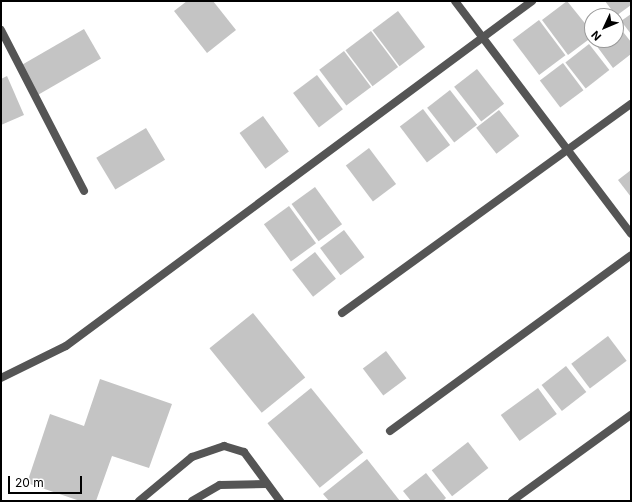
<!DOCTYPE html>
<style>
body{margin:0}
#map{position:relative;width:632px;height:502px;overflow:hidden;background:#fff;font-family:Inter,sans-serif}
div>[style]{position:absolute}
.building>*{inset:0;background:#c4c4c4;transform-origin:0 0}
.lane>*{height:8px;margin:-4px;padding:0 4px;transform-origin:4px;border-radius:4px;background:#555}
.street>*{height:8px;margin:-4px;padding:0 4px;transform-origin:4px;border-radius:4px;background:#555}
span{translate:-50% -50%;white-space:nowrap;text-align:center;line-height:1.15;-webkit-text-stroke:4px #fff;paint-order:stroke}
.frame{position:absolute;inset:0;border:2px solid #000;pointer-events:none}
.north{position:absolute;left:584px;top:8px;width:40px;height:40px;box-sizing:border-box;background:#fff;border:1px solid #999;border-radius:50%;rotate:226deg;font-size:11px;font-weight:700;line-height:16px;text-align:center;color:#000}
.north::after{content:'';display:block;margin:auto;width:14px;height:18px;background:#000;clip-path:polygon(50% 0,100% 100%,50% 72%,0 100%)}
.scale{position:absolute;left:8px;top:476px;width:74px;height:18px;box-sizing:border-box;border:2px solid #000;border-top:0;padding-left:5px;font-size:12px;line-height:14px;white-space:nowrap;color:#000;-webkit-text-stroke:3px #fff;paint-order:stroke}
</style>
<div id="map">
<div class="building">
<div style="clip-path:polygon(187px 1px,213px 1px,236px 30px,207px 53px,174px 11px)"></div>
<div style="clip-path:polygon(567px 1px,592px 32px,592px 37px,568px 55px,542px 20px)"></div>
<div style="clip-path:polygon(605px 1px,631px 1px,631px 5px,616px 16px)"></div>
<div style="left:398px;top:11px;width:45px;height:32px;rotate:53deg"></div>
<div style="clip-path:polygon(631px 14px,631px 34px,621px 21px)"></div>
<div style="left:539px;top:20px;width:44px;height:33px;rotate:53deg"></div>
<div style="clip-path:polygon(616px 23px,631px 42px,631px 54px,613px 68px,593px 41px,616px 40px)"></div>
<div style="left:84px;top:29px;width:34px;height:73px;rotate:60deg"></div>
<div style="left:371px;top:31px;width:45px;height:32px;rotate:53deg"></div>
<div style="left:589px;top:44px;width:33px;height:30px;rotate:52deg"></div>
<div style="left:344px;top:51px;width:45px;height:31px;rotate:53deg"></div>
<div style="left:563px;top:63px;width:34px;height:29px;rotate:53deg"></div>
<div style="left:477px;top:69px;width:44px;height:29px;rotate:52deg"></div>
<div style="left:317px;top:75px;width:43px;height:30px;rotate:53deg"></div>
<div style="clip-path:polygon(7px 76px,24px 115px,1px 125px,1px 79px)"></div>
<div style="left:450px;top:90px;width:44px;height:29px;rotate:52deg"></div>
<div style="left:423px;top:109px;width:45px;height:29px;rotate:53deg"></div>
<div style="left:499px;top:110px;width:33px;height:29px;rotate:52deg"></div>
<div style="left:263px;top:116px;width:44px;height:29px;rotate:54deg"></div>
<div style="left:146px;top:128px;width:37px;height:58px;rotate:59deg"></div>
<div style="left:369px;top:148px;width:45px;height:29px;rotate:53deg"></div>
<div style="clip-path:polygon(631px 170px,631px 197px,618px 180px)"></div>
<div style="left:315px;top:187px;width:46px;height:29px;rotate:54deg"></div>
<div style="left:289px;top:206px;width:46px;height:31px;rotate:54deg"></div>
<div style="left:344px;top:230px;width:34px;height:30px;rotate:53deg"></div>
<div style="left:315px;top:252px;width:34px;height:29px;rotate:52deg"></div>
<div style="left:253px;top:313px;width:83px;height:56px;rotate:51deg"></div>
<div style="left:608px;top:336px;width:31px;height:46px;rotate:53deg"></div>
<div style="left:386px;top:351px;width:34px;height:29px;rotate:53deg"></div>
<div style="left:566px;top:366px;width:33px;height:31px;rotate:52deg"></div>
<div style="clip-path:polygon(100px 379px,172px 404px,149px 468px,112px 456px,96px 501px,80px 501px,27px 483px,50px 414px,84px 426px)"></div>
<div style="left:311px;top:388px;width:83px;height:56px;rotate:51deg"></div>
<div style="left:538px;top:388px;width:32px;height:46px;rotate:54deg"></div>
<div style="left:468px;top:442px;width:33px;height:46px;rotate:52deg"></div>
<div style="clip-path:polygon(367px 459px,400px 501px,329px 501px,323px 494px)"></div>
<div style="clip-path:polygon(426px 473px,446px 498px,443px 501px,411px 501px,403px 491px)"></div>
</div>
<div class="lane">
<div style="left:1px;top:30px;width:181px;rotate:62.7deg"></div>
</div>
<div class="street">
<div style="left:455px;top:1px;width:292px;rotate:52.9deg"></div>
<div style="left:342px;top:313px;width:357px;rotate:-35.9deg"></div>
<div style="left:1px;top:378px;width:72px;rotate:-26.2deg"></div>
<div style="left:66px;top:346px;width:580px;rotate:-36.51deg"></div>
<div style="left:390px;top:431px;width:298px;rotate:-36.1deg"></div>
<div style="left:139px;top:501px;width:69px;rotate:-39.7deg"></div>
<div style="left:192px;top:457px;width:34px;rotate:-19deg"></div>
<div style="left:224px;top:446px;width:21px;rotate:17deg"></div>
<div style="left:244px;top:452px;width:61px;rotate:53.7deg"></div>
<div style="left:192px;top:501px;width:32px;rotate:-30deg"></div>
<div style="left:220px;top:485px;width:46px;rotate:-1.2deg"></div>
<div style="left:512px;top:501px;width:147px;rotate:-35.9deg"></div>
</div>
<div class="frame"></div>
<div class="north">N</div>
<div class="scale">20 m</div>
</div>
